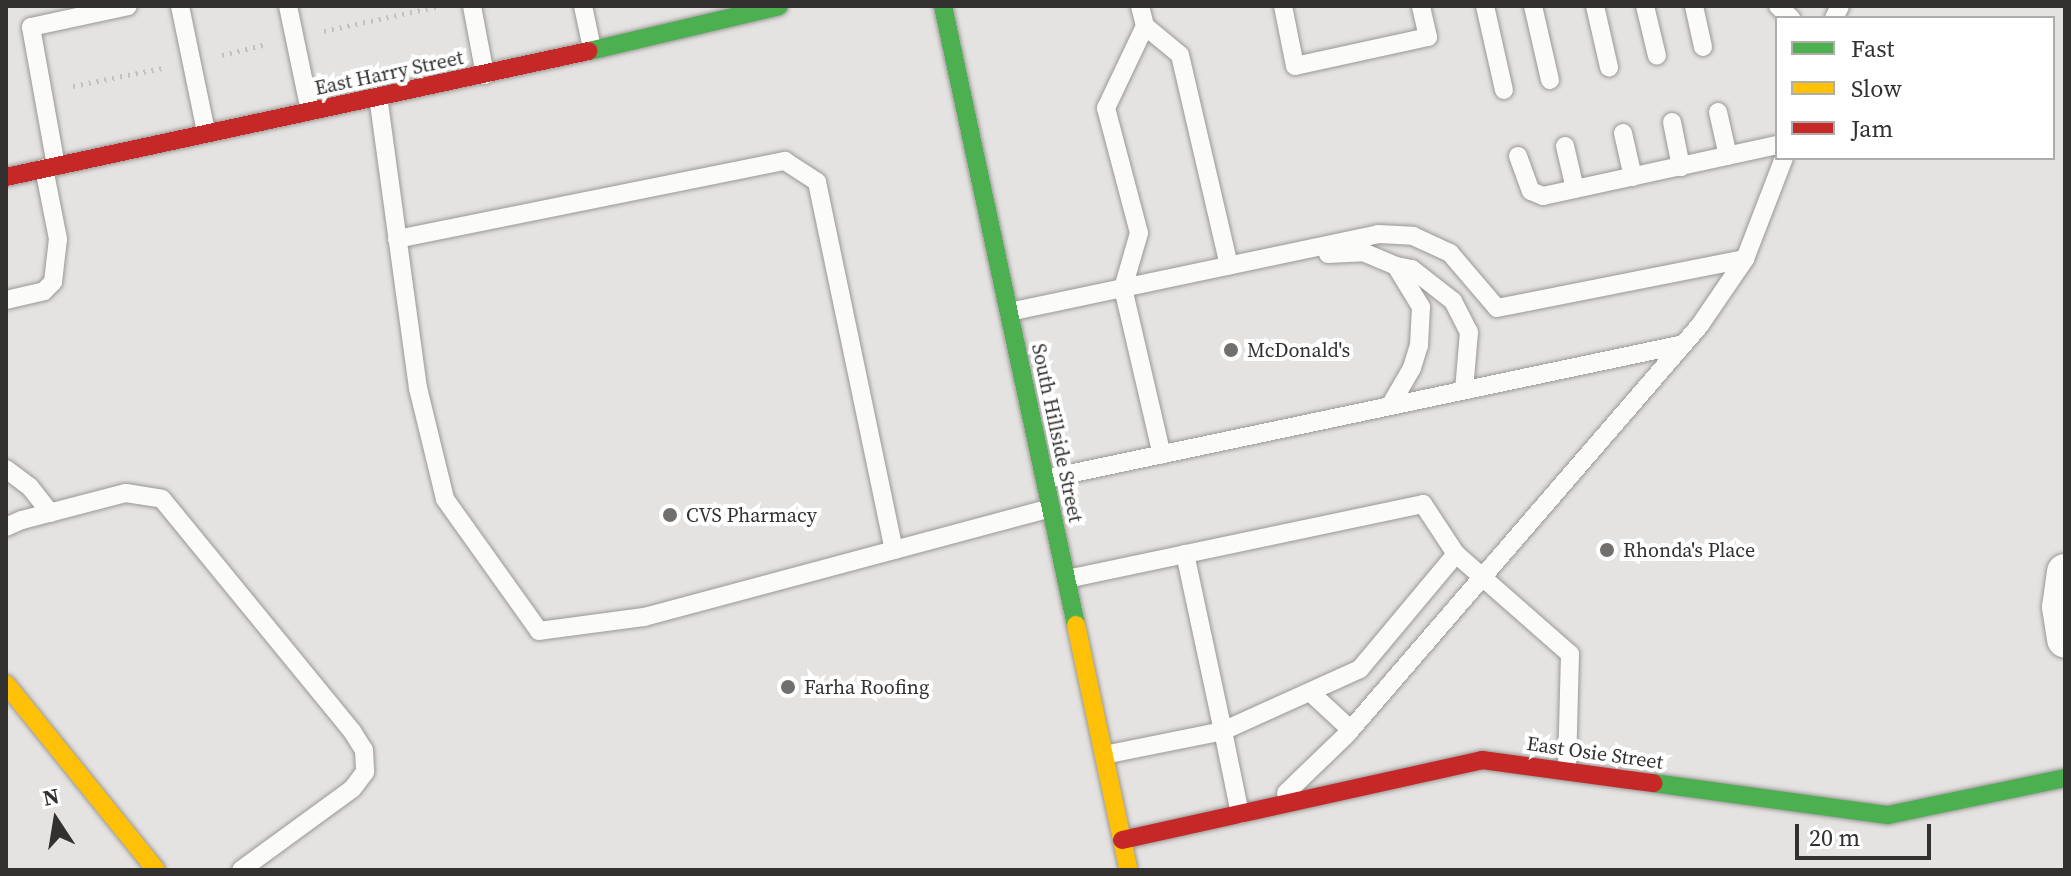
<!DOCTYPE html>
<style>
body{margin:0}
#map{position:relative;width:2071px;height:876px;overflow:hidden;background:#e5e3e1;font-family:"Source Serif 4",serif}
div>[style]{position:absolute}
.path>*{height:5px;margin-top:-2.5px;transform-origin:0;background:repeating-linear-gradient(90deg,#c2c1c0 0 2px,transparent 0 8px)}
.roads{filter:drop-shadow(0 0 2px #999896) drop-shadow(0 0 2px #999896)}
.lane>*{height:18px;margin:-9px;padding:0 9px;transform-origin:9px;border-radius:9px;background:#fbfbfa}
.street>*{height:36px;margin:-18px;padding:0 18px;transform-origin:18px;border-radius:18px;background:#fbfbfa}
.fast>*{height:18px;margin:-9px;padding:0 9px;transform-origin:9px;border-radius:9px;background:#4caf50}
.slow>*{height:18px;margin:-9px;padding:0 9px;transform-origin:9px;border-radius:9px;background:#ffc107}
.jam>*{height:18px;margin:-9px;padding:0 9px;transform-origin:9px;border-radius:9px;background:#c62828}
.dots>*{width:22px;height:22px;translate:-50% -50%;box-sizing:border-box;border:4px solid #fff;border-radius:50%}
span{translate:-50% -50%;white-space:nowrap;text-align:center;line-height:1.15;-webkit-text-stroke:8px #fff;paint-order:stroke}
.street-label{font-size:20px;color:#323130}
.poi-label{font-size:20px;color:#323130}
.left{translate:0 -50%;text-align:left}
.frame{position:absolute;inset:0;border:8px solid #323130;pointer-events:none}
.legend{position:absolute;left:1775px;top:16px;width:280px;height:144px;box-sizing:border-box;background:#fff;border:2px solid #adadac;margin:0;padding:10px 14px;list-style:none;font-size:24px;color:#323130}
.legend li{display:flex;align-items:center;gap:16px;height:40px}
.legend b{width:40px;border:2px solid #adadac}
.north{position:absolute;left:16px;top:780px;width:80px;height:80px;-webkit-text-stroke:6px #fff;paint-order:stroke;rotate:348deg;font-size:22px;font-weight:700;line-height:32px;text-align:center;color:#323130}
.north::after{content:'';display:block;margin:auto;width:28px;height:36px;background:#323130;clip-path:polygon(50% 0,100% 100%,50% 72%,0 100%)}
.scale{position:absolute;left:1795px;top:824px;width:136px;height:36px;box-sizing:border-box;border:4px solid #323130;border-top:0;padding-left:10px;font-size:24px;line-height:28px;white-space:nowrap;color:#323130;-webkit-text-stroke:6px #fff;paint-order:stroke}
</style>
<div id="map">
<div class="path">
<div style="left:324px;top:31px;width:119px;rotate:-12.2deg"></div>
<div style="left:222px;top:55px;width:42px;rotate:-13.7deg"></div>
<div style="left:73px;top:86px;width:91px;rotate:-11.4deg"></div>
</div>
<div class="roads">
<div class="lane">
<div style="left:180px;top:6px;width:129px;rotate:78.3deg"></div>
<div style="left:288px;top:6px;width:107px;rotate:78.2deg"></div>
<div style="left:472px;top:6px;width:70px;rotate:79.3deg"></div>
<div style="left:583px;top:6px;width:43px;rotate:77.9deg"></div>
<div style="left:1140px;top:6px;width:21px;rotate:76deg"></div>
<div style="left:1145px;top:26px;width:91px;rotate:115.4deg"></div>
<div style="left:1106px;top:108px;width:129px;rotate:75.2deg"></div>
<div style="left:1139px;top:233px;width:57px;rotate:106.2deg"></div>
<div style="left:1123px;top:288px;width:171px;rotate:76.9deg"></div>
<div style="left:1283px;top:6px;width:61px;rotate:78.7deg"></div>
<div style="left:1295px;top:66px;width:136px;rotate:-12.3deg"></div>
<div style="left:1428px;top:37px;width:32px;rotate:-103deg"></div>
<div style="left:1485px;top:6px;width:86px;rotate:77.3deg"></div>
<div style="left:1533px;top:6px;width:76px;rotate:77.1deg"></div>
<div style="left:1595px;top:6px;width:63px;rotate:77.1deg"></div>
<div style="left:1645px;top:6px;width:51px;rotate:76.5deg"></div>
<div style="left:1694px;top:6px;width:42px;rotate:77.6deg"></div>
<div style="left:1778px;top:6px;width:18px;rotate:43deg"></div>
<div style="left:1834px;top:18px;width:13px;rotate:-63deg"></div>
<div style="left:1145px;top:26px;width:45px;rotate:39.6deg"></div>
<div style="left:1180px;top:55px;width:216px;rotate:76.9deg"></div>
<div style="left:378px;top:96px;width:295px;rotate:82.2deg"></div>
<div style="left:418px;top:388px;width:114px;rotate:76.3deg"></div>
<div style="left:445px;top:499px;width:162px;rotate:54.5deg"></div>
<div style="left:539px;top:631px;width:106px;rotate:-7.6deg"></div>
<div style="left:644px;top:617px;width:420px;rotate:-15deg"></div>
<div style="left:1718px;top:112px;width:45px;rotate:77.2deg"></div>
<div style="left:1672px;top:122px;width:46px;rotate:78.7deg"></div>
<div style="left:1623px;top:133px;width:45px;rotate:77.2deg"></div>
<div style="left:1565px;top:146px;width:44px;rotate:76.9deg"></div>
<div style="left:1518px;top:156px;width:37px;rotate:70deg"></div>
<div style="left:1531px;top:191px;width:13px;rotate:23deg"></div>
<div style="left:1543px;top:196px;width:239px;rotate:-12.3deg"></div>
<div style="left:56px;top:166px;width:141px;rotate:-100.2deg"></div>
<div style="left:31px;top:27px;width:99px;rotate:-12.2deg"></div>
<div style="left:397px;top:239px;width:396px;rotate:-11.4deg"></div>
<div style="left:785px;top:161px;width:38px;rotate:33deg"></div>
<div style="left:817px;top:182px;width:376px;rotate:78.2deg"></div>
<div style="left:1328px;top:254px;width:35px;rotate:-3deg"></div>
<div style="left:1363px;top:252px;width:36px;rotate:23deg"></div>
<div style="left:1396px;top:266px;width:48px;rotate:58.6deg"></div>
<div style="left:1421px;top:307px;width:38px;rotate:93deg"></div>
<div style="left:1419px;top:345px;width:24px;rotate:107deg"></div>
<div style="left:1412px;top:368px;width:44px;rotate:120.1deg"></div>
<div style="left:1396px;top:266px;width:16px;rotate:11deg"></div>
<div style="left:1412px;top:269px;width:52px;rotate:38deg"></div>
<div style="left:1453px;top:301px;width:35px;rotate:63deg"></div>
<div style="left:1469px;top:332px;width:58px;rotate:94.9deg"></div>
<div style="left:6px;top:300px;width:39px;rotate:-13deg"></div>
<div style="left:44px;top:291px;width:13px;rotate:-45deg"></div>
<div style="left:53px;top:282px;width:43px;rotate:-83.4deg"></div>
<div style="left:58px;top:239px;width:72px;rotate:-101.2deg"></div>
<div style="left:1009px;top:312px;width:377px;rotate:-11.9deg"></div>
<div style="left:1378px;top:234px;width:35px;rotate:3deg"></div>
<div style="left:1413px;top:236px;width:41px;rotate:24.7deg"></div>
<div style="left:1450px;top:253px;width:72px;rotate:49.5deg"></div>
<div style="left:1497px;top:308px;width:253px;rotate:-11.2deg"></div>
<div style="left:6px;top:469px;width:30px;rotate:37deg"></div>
<div style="left:30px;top:487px;width:33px;rotate:52deg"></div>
<div style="left:1045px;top:479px;width:653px;rotate:-11.93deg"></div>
<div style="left:6px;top:527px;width:17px;rotate:-24deg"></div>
<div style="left:22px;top:520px;width:107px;rotate:-14.6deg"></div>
<div style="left:126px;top:493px;width:36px;rotate:9deg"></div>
<div style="left:162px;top:499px;width:300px;rotate:50.7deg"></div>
<div style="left:352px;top:731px;width:22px;rotate:58deg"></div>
<div style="left:364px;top:750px;width:22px;rotate:87deg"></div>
<div style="left:365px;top:772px;width:21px;rotate:127deg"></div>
<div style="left:352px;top:789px;width:137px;rotate:143.9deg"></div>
<div style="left:1456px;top:554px;width:152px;rotate:41.3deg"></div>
<div style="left:1570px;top:654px;width:117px;rotate:91.5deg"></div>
<div style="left:1067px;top:579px;width:364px;rotate:-11.9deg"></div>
<div style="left:1423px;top:504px;width:60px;rotate:56.6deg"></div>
<div style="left:1456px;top:554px;width:150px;rotate:129.9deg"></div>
<div style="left:1360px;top:669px;width:150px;rotate:155.7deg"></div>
<div style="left:1223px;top:731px;width:85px;rotate:78.4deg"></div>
<div style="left:1310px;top:692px;width:54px;rotate:42.8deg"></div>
<div style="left:1104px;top:755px;width:121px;rotate:-11.4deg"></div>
<div style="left:1223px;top:731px;width:181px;rotate:-102.1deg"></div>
<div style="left:1286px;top:793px;width:85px;rotate:-44deg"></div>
<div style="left:1347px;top:734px;width:540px;rotate:-49.2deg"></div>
<div style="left:1700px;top:325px;width:80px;rotate:-55.7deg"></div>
<div style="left:1745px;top:259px;width:108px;rotate:-68.9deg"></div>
</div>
<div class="street">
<div style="left:2065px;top:572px;width:35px;rotate:98deg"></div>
<div style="left:2060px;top:607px;width:33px;rotate:81deg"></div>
</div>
<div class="fast">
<div style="left:943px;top:6px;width:633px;rotate:77.87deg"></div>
<div style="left:589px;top:51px;width:195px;rotate:-13.3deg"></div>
<div style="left:1653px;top:783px;width:237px;rotate:7.8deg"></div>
<div style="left:1888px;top:815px;width:181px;rotate:-11.8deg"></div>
</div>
<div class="slow">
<div style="left:1076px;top:625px;width:249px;rotate:77.9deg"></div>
<div style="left:6px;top:684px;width:239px;rotate:51.1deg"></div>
</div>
<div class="jam">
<div style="left:6px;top:177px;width:596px;rotate:-12.2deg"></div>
<div style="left:1122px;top:840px;width:369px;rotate:-12.5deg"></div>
<div style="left:1482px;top:760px;width:173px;rotate:7.7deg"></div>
</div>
</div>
<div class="dots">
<div style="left:1231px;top:350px;background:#716f6e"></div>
<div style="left:670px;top:515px;background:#716f6e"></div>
<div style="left:1607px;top:550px;background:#716f6e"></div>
<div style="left:788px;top:687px;background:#716f6e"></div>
</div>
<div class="street-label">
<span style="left:389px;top:73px;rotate:-12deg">East Harry Street</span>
<span style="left:1057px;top:433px;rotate:78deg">South Hillside Street</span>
<span style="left:1595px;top:753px;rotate:8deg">East Osie Street</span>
</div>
<div class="poi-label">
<span class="left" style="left:1247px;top:350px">McDonald's</span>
<span class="left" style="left:686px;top:515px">CVS Pharmacy</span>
<span class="left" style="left:1623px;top:550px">Rhonda's Place</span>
<span class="left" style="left:804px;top:687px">Farha Roofing</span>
</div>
<div class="frame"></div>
<ul class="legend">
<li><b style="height:10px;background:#4caf50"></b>Fast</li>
<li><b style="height:10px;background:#ffc107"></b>Slow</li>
<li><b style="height:10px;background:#c62828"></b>Jam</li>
</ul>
<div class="north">N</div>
<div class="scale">20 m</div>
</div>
